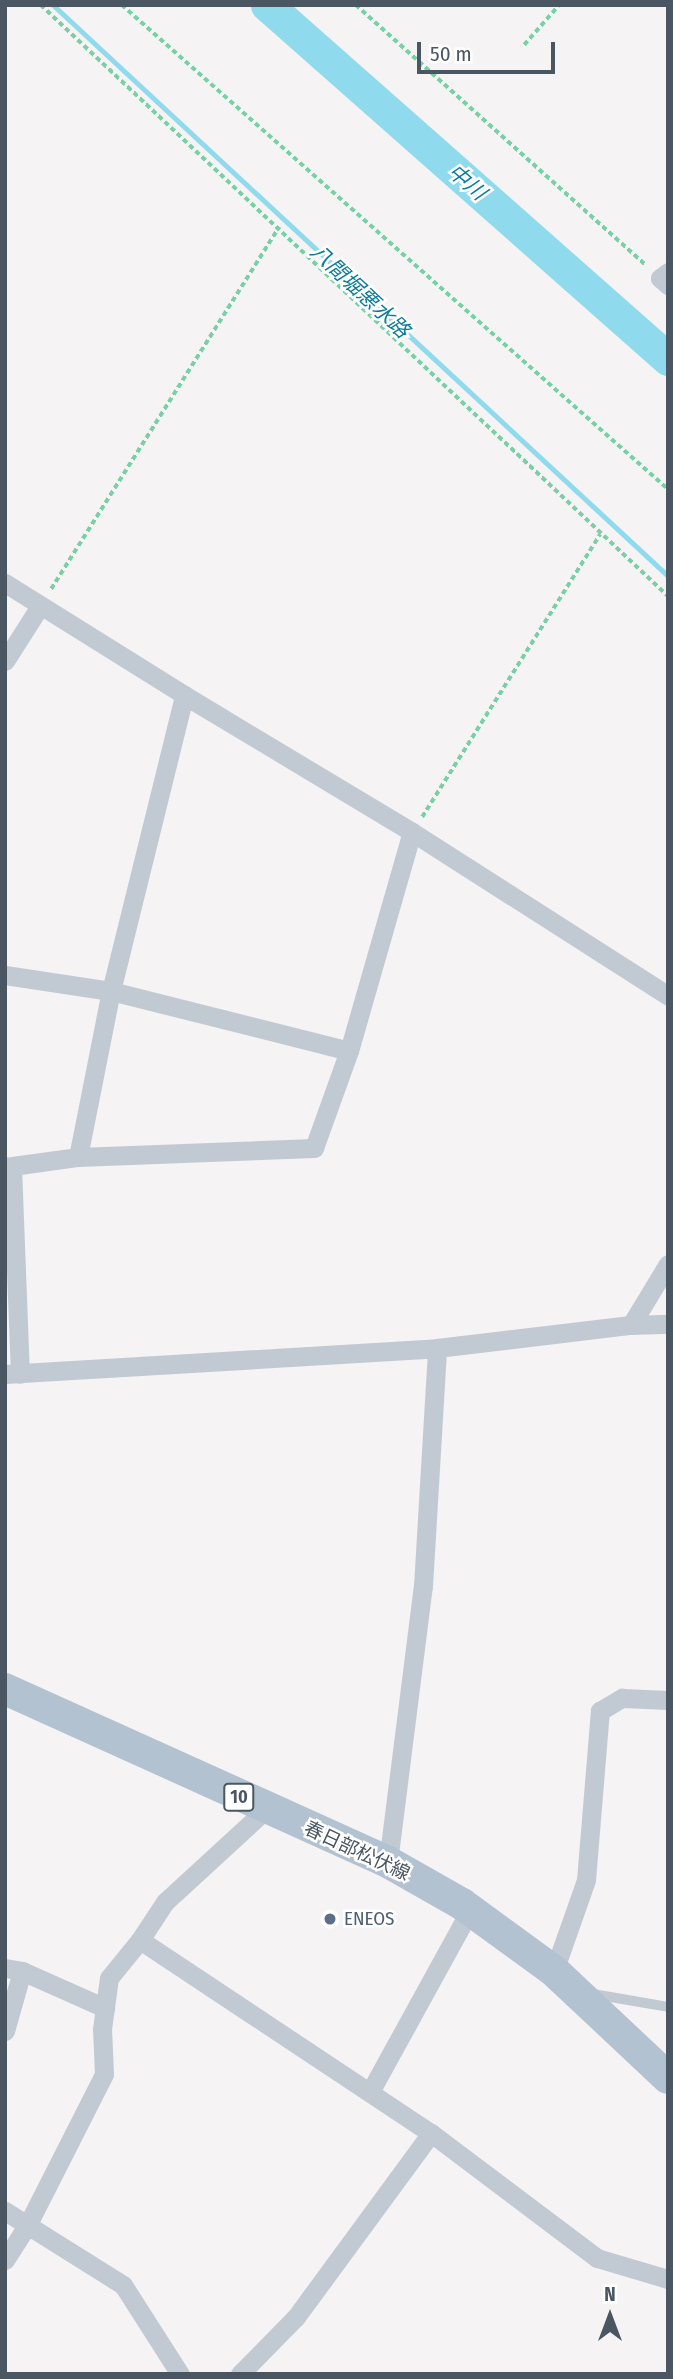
<!DOCTYPE html>
<meta charset="utf-8">
<style>
body{margin:0}
#map{position:relative;width:673px;height:2379px;overflow:hidden;background:#f5f3f3;font-family:"Fira Sans Condensed","Noto Sans JP",sans-serif}
div>[style]{position:absolute}
.stream>*{height:5px;margin:-2.5px;padding:0 2.5px;transform-origin:2.5px;border-radius:2.5px;background:#90daee}
.river>*{height:33px;margin:-16.5px;padding:0 16.5px;transform-origin:16.5px;border-radius:16.5px;background:#90daee}
.path>*{height:3.5px;margin-top:-1.75px;transform-origin:0;background:repeating-linear-gradient(90deg,#7ad0a6 0 5px,transparent 0 8.5px)}
.service>*{height:10px;margin:-5px;padding:0 5px;transform-origin:5px;border-radius:5px;background:#c1cad2}
.minor>*{height:19px;margin:-9.5px;padding:0 9.5px;transform-origin:9.5px;border-radius:9.5px;background:#c1cad2}
.primary>*{height:32px;margin:-16px;padding:0 16px;transform-origin:16px;border-radius:16px;background:#b3c2d1}
.dots>*{width:19px;height:19px;translate:-50% -50%;box-sizing:border-box;border:4px solid #fff;border-radius:50%}
span{translate:-50% -50%;white-space:nowrap;text-align:center;line-height:1.15;-webkit-text-stroke:5px #fff;paint-order:stroke}
.shield-label span{padding:2px 5px;background:#fff;border:2px solid;border-radius:5px;-webkit-text-stroke-width:0}
.shield-label{font-size:18px;color:#4a5661;font-weight:700}
.street-label{font-size:19px;color:#4a5661}
.service-label{font-size:19px;color:#4e5e75}
.left{translate:0 -50%;text-align:left}
.water-label{font-size:21px;color:#0c7c9b;font-style:italic}
.frame{position:absolute;inset:0;border:7px solid #4a5661;pointer-events:none}
.north{position:absolute;left:575px;top:2281px;width:70px;height:70px;-webkit-text-stroke:5px #fff;paint-order:stroke;rotate:0deg;font-size:19px;font-weight:700;line-height:28px;text-align:center;color:#4a5661}
.north::after{content:'';display:block;margin:auto;width:24px;height:32px;background:#4a5661;clip-path:polygon(50% 0,100% 100%,50% 72%,0 100%)}
.scale{position:absolute;left:417px;top:42px;width:138px;height:32px;box-sizing:border-box;border:4px solid #4a5661;border-top:0;padding-left:9px;font-size:21px;line-height:24px;white-space:nowrap;color:#4a5661;-webkit-text-stroke:5px #fff;paint-order:stroke}
</style>
<div id="map">
<div class="stream">
<div style="left:53px;top:5px;width:839px;rotate:42.88deg"></div>
</div>
<div class="river">
<div style="left:267px;top:5px;width:535px;rotate:41.44deg"></div>
</div>
<div class="path">
<div style="left:41px;top:5px;width:862px;rotate:43.31deg"></div>
<div style="left:122px;top:5px;width:730px;rotate:41.56deg"></div>
<div style="left:356px;top:5px;width:389px;rotate:41.9deg"></div>
<div style="left:524px;top:45px;width:53px;rotate:-48.8deg"></div>
<div style="left:51px;top:589px;width:428px;rotate:-57.8deg"></div>
<div style="left:422px;top:817px;width:334px;rotate:-57.8deg"></div>
</div>
<div class="service">
<div style="left:593px;top:1994px;width:76px;rotate:9.8deg"></div>
</div>
<div class="minor">
<div style="left:668px;top:272px;width:10px;rotate:143deg"></div>
<div style="left:660px;top:278px;width:11px;rotate:41deg"></div>
<div style="left:5px;top:583px;width:211px;rotate:32deg"></div>
<div style="left:184px;top:695px;width:266px;rotate:31deg"></div>
<div style="left:412px;top:832px;width:304px;rotate:32.6deg"></div>
<div style="left:5px;top:661px;width:65px;rotate:-57.5deg"></div>
<div style="left:5px;top:975px;width:107px;rotate:8.6deg"></div>
<div style="left:111px;top:991px;width:245px;rotate:14.1deg"></div>
<div style="left:78px;top:1157px;width:169px;rotate:-78.8deg"></div>
<div style="left:111px;top:991px;width:305px;rotate:-76.1deg"></div>
<div style="left:5px;top:1167px;width:74px;rotate:-7.8deg"></div>
<div style="left:78px;top:1157px;width:236px;rotate:-2.2deg"></div>
<div style="left:314px;top:1148px;width:103px;rotate:-70.2deg"></div>
<div style="left:349px;top:1051px;width:228px;rotate:-74deg"></div>
<div style="left:12px;top:1167px;width:207px;rotate:87.8deg"></div>
<div style="left:631px;top:1325px;width:71px;rotate:-58.8deg"></div>
<div style="left:5px;top:1374px;width:433px;rotate:-3.4deg"></div>
<div style="left:437px;top:1348px;width:195px;rotate:-6.8deg"></div>
<div style="left:631px;top:1325px;width:37px;rotate:-2deg"></div>
<div style="left:388px;top:1862px;width:278px;rotate:-82.8deg"></div>
<div style="left:423px;top:1586px;width:238px;rotate:-86.6deg"></div>
<div style="left:140px;top:1940px;width:349px;rotate:33.6deg"></div>
<div style="left:431px;top:2133px;width:208px;rotate:37deg"></div>
<div style="left:597px;top:2258px;width:74px;rotate:16.5deg"></div>
<div style="left:5px;top:1968px;width:17px;rotate:10deg"></div>
<div style="left:22px;top:1971px;width:91px;rotate:24deg"></div>
<div style="left:554px;top:1971px;width:96px;rotate:-70.6deg"></div>
<div style="left:586px;top:1880px;width:170px;rotate:-85.3deg"></div>
<div style="left:600px;top:1711px;width:26px;rotate:-31deg"></div>
<div style="left:622px;top:1698px;width:46px;rotate:2.5deg"></div>
<div style="left:5px;top:2031px;width:62px;rotate:-74.2deg"></div>
<div style="left:370px;top:2092px;width:208px;rotate:-61.2deg"></div>
<div style="left:5px;top:2211px;width:139px;rotate:32.1deg"></div>
<div style="left:123px;top:2285px;width:106px;rotate:57.4deg"></div>
<div style="left:5px;top:2260px;width:43px;rotate:-57.4deg"></div>
<div style="left:28px;top:2224px;width:168px;rotate:-63.1deg"></div>
<div style="left:104px;top:2074px;width:45px;rotate:-92.5deg"></div>
<div style="left:102px;top:2029px;width:51px;rotate:-82.2deg"></div>
<div style="left:109px;top:1978px;width:49px;rotate:-50.8deg"></div>
<div style="left:140px;top:1940px;width:45px;rotate:-56.7deg"></div>
<div style="left:165px;top:1902px;width:137px;rotate:-42.6deg"></div>
<div style="left:240px;top:2374px;width:80px;rotate:-45.5deg"></div>
<div style="left:296px;top:2317px;width:228px;rotate:-53.7deg"></div>
</div>
<div class="primary">
<div style="left:5px;top:1689px;width:420px;rotate:24.3deg"></div>
<div style="left:388px;top:1862px;width:85px;rotate:29.6deg"></div>
<div style="left:462px;top:1904px;width:114px;rotate:36.1deg"></div>
<div style="left:554px;top:1971px;width:156px;rotate:43.2deg"></div>
</div>
<div class="dots">
<div style="left:330px;top:1919px;background:#5c6f8a"></div>
</div>
<div class="shield-label">
<span style="left:239px;top:1797px">10</span>
</div>
<div class="street-label">
<span style="left:357px;top:1851px;rotate:25deg">春日部松伏線</span>
</div>
<div class="service-label">
<span class="left" style="left:344px;top:1919px">ENEOS</span>
</div>
<div class="water-label">
<span style="left:467px;top:182px;rotate:41deg">中川</span>
<span style="left:360px;top:291px;rotate:43deg">八間堀悪水路</span>
</div>
<div class="frame"></div>
<div class="north">N</div>
<div class="scale">50 m</div>
</div>
